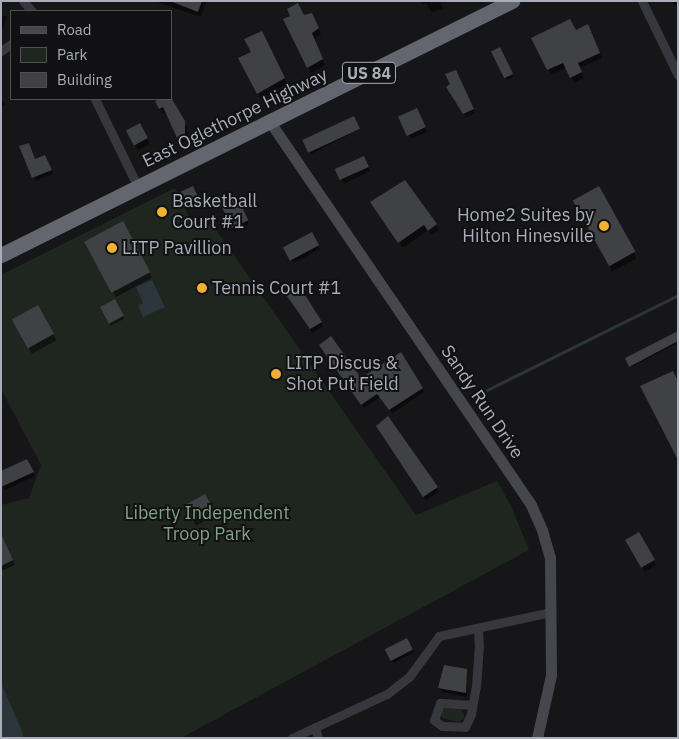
<!DOCTYPE html>
<style>
body{margin:0}
#map{position:relative;width:679px;height:739px;overflow:hidden;background:#161618;font-family:"IBM Plex Sans",sans-serif}
div>[style]{position:absolute}
.green>*{inset:0;background:#1e261f}
.water>*{inset:0;background:#2c353c}
.shadow>*{inset:0;background:#0007;transform-origin:0 0}
.stream>*{height:2.5px;margin:-1.25px;padding:0 1.25px;transform-origin:1.25px;border-radius:1.25px;background:#2c353c}
.building>*{inset:0;background:#404145;transform-origin:0 0}
.street>*{height:9px;margin:-4.5px;padding:0 4.5px;transform-origin:4.5px;border-radius:4.5px;background:#37383d}
.secondary>*{height:11px;margin:-5.5px;padding:0 5.5px;transform-origin:5.5px;border-radius:5.5px;background:#45474d}
.highway>*{height:15px;margin:-7.5px;padding:0 7.5px;transform-origin:7.5px;border-radius:7.5px;background:#63666e}
.dots>*{width:14px;height:14px;translate:-50% -50%;box-sizing:border-box;border:2px solid #111113;border-radius:50%}
span{translate:-50% -50%;white-space:nowrap;text-align:center;line-height:1.15;-webkit-text-stroke:4px #111113;paint-order:stroke}
.shield-label span{padding:1px 4px;background:#111113;border:1px solid;border-radius:4px;-webkit-text-stroke-width:0}
.shield-label{font-size:16px;color:#a8adb8;font-weight:700}
.street-label{font-size:18px;color:#a8adb8}
.poi-label{font-size:18px;color:#a8adb8}
.left{translate:0 -50%;text-align:left}
.right{translate:-100% -50%;text-align:right}
.park-label{font-size:18px;color:#7fa381}
.frame{position:absolute;inset:0;border:2px solid #a8adb8;pointer-events:none}
.legend{position:absolute;left:10px;top:10px;width:162px;height:90px;box-sizing:border-box;background:#111113;border:1px solid #4d4f55;margin:0;padding:6px 9px;list-style:none;font-size:15px;color:#a8adb8}
.legend li{display:flex;align-items:center;gap:10px;height:25px}
.legend b{width:25px;border:1px solid #4d4f55}
</style>
<div id="map">
<div class="green">
<div style="clip-path:polygon(175px 188px,195px 230px,212px 224px,416px 515px,497px 481px,511px 506px,529px 550px,181px 738px,1px 738px,1px 505px,29px 498px,41px 465px,1px 389px,1px 275px)"></div>
<div style="clip-path:polygon(444px 707px,462px 710px,465px 718px,459px 722px,442px 718px,441px 711px)"></div>
</div>
<div class="water">
<div style="clip-path:polygon(152px 280px,165px 307px,143px 317px,138px 306px,143px 303px,136px 287px)"></div>
<div style="clip-path:polygon(1px 683px,22px 731px,23px 738px,1px 738px)"></div>
</div>
<div class="shadow">
<div style="clip-path:polygon(154px 1px,206px 1px,201px 17px)"></div>
<div style="clip-path:polygon(420px 1px,439px 1px,443px 8px,432px 13px,426px 3px,422px 5px)"></div>
<div style="clip-path:polygon(672px 1px,678px 1px,678px 3px,674px 5px)"></div>
<div style="left:1px;top:15px;width:6px;height:22px;rotate:18deg"></div>
<div style="clip-path:polygon(304px 17px,314px 20px,321px 34px,314px 39px,325px 65px,311px 73px,285px 20px)"></div>
<div style="clip-path:polygon(591px 31px,602px 58px,579px 68px,584px 78px,574px 83px,566px 68px,551px 75px,533px 38px)"></div>
<div style="clip-path:polygon(265px 39px,287px 84px,261px 99px,240px 59px,253px 52px)"></div>
<div style="clip-path:polygon(500px 48px,514px 77px,507px 80px,492px 53px)"></div>
<div style="clip-path:polygon(447px 75px,457px 75px,475px 113px,466px 117px,459px 102px,455px 103px)"></div>
<div style="clip-path:polygon(1px 98px,5px 105px,1px 107px)"></div>
<div style="clip-path:polygon(171px 98px,187px 128px,188px 141px,182px 143px,167px 112px,163px 114px,157px 102px)"></div>
<div style="clip-path:polygon(416px 110px,427px 132px,411px 139px,409px 135px)"></div>
<div style="left:353px;top:118px;width:13px;height:54px;rotate:63deg"></div>
<div style="clip-path:polygon(128px 130px,143px 130px,150px 144px,138px 150px)"></div>
<div style="clip-path:polygon(35px 160px,47px 160px,53px 174px,35px 181px)"></div>
<div style="clip-path:polygon(366px 161px,370px 171px,344px 184px,336px 170px)"></div>
<div style="clip-path:polygon(192px 188px,200px 202px,188px 207px,182px 193px)"></div>
<div style="left:599px;top:188px;width:80px;height:28px;rotate:62deg"></div>
<div style="clip-path:polygon(238px 201px,249px 224px,234px 232px,232px 228px)"></div>
<div style="clip-path:polygon(375px 208px,436px 225px,439px 230px,432px 235px,428px 230px,403px 248px)"></div>
<div style="left:123px;top:223px;width:62px;height:41px;rotate:62deg"></div>
<div style="left:311px;top:233px;width:18px;height:30px;rotate:61deg"></div>
<div style="clip-path:polygon(299px 288px,323px 326px,313px 333px,291px 300px)"></div>
<div style="left:115px;top:301px;width:20px;height:15px;rotate:63deg"></div>
<div style="left:38px;top:307px;width:38px;height:28px;rotate:61deg"></div>
<div style="clip-path:polygon(678px 332px,678px 343px,631px 367px,627px 359px)"></div>
<div style="clip-path:polygon(323px 349px,361px 380px,422px 389px,424px 392px,392px 414px,380px 397px,364px 408px)"></div>
<div style="clip-path:polygon(388px 418px,439px 492px,426px 500px,380px 430px)"></div>
<div style="clip-path:polygon(27px 460px,35px 476px,5px 490px,1px 483px)"></div>
<div style="left:204px;top:495px;width:23px;height:22px;rotate:61deg"></div>
<div style="left:638px;top:534px;width:36px;height:13px;rotate:60deg"></div>
<div style="clip-path:polygon(1px 536px,15px 565px,1px 571px)"></div>
<div style="left:407px;top:639px;width:15px;height:23px;rotate:62deg"></div>
<div style="clip-path:polygon(466px 670px,467px 697px,442px 692px,439px 688px)"></div>
</div>
<div class="stream">
<div style="left:487px;top:390px;width:213px;rotate:-26.4deg"></div>
</div>
<div class="building">
<div style="clip-path:polygon(170px 1px,202px 1px,198px 12px)"></div>
<div style="clip-path:polygon(298px 3px,304px 15px,312px 13px,319px 28px,312px 33px,323px 59px,307px 68px,283px 19px,290px 16px,287px 9px)"></div>
<div style="clip-path:polygon(570px 19px,576px 30px,588px 24px,600px 53px,578px 63px,582px 72px,570px 78px,563px 63px,547px 70px,531px 38px)"></div>
<div style="clip-path:polygon(262px 31px,285px 78px,257px 94px,238px 58px,251px 52px,244px 39px)"></div>
<div style="left:500px;top:47px;width:30px;height:10px;rotate:64deg"></div>
<div style="clip-path:polygon(456px 70px,474px 109px,463px 114px,446px 87px,450px 84px,445px 74px)"></div>
<div style="clip-path:polygon(161px 99px,172px 99px,185px 121px,185px 135px,177px 138px,163px 107px,159px 109px,155px 101px)"></div>
<div style="left:417px;top:108px;width:21px;height:21px;rotate:65deg"></div>
<div style="left:354px;top:116px;width:14px;height:57px;rotate:65deg"></div>
<div style="left:140px;top:123px;width:17px;height:16px;rotate:62deg"></div>
<div style="clip-path:polygon(29px 143px,35px 159px,45px 155px,52px 170px,32px 178px,19px 146px)"></div>
<div style="left:364px;top:156px;width:12px;height:32px;rotate:66deg"></div>
<div style="clip-path:polygon(405px 180px,437px 224px,428px 231px,424px 225px,398px 243px,370px 202px)"></div>
<div style="left:193px;top:186px;width:14px;height:14px;rotate:65deg"></div>
<div style="left:599px;top:186px;width:75px;height:30px;rotate:61deg"></div>
<div style="left:236px;top:195px;width:28px;height:18px;rotate:64deg"></div>
<div style="left:123px;top:221px;width:58px;height:44px;rotate:62deg"></div>
<div style="left:312px;top:232px;width:15px;height:33px;rotate:62deg"></div>
<div style="clip-path:polygon(300px 287px,322px 322px,310px 329px,287px 296px)"></div>
<div style="left:115px;top:299px;width:19px;height:17px;rotate:62deg"></div>
<div style="left:38px;top:305px;width:33px;height:30px;rotate:61deg"></div>
<div style="clip-path:polygon(678px 331px,678px 341px,629px 367px,625px 358px)"></div>
<div style="clip-path:polygon(331px 336px,361px 378px,401px 352px,423px 388px,389px 410px,377px 394px,361px 405px,319px 345px)"></div>
<div style="clip-path:polygon(673px 371px,678px 381px,678px 460px,640px 386px)"></div>
<div style="clip-path:polygon(388px 416px,438px 487px,423px 497px,376px 426px)"></div>
<div style="clip-path:polygon(27px 459px,34px 472px,1px 487px,1px 471px)"></div>
<div style="left:205px;top:494px;width:18px;height:25px;rotate:61deg"></div>
<div style="left:639px;top:532px;width:32px;height:16px;rotate:60deg"></div>
<div style="clip-path:polygon(1px 534px,13px 560px,1px 566px)"></div>
<div style="left:407px;top:638px;width:13px;height:25px;rotate:63deg"></div>
<div style="clip-path:polygon(444px 665px,467px 669px,466px 693px,438px 688px)"></div>
</div>
<div class="street">
<div style="left:23px;top:1px;width:13px;rotate:48deg"></div>
<div style="left:642px;top:1px;width:82px;rotate:64.1deg"></div>
<div style="left:1px;top:51px;width:12px;rotate:-35deg"></div>
<div style="left:95px;top:99px;width:98px;rotate:64deg"></div>
<div style="left:472px;top:705px;width:32px;rotate:-176deg"></div>
<div style="left:440px;top:703px;width:18px;rotate:109deg"></div>
<div style="left:434px;top:720px;width:10px;rotate:37deg"></div>
<div style="left:442px;top:726px;width:23px;rotate:2deg"></div>
<div style="left:465px;top:727px;width:14px;rotate:-65deg"></div>
<div style="left:471px;top:714px;width:27px;rotate:-80deg"></div>
<div style="left:476px;top:687px;width:39px;rotate:-86deg"></div>
<div style="left:479px;top:648px;width:20px;rotate:-93deg"></div>
<div style="left:315px;top:727px;width:11px;rotate:75deg"></div>
<div style="left:292px;top:738px;width:105px;rotate:-24.9deg"></div>
<div style="left:387px;top:694px;width:28px;rotate:-38deg"></div>
<div style="left:409px;top:677px;width:51px;rotate:-53.8deg"></div>
<div style="left:439px;top:636px;width:115px;rotate:-12.1deg"></div>
</div>
<div class="secondary">
<div style="left:270px;top:122px;width:463px;rotate:55.7deg"></div>
<div style="left:531px;top:505px;width:27px;rotate:66deg"></div>
<div style="left:542px;top:530px;width:29px;rotate:74deg"></div>
<div style="left:550px;top:558px;width:117px;rotate:89.5deg"></div>
<div style="left:551px;top:675px;width:65px;rotate:102.5deg"></div>
</div>
<div class="highway">
<div style="left:1px;top:255px;width:571px;rotate:-26.43deg"></div>
</div>
<div class="dots">
<div style="left:162px;top:212px;background:#f2b134"></div>
<div style="left:604px;top:226px;background:#f2b134"></div>
<div style="left:112px;top:248px;background:#f2b134"></div>
<div style="left:202px;top:288px;background:#f2b134"></div>
<div style="left:276px;top:374px;background:#f2b134"></div>
</div>
<div class="shield-label">
<span style="left:369px;top:73px">US 84</span>
</div>
<div class="street-label">
<span style="left:235px;top:118px;rotate:-26deg">East Oglethorpe Highway</span>
<span style="left:482px;top:402px;rotate:56deg">Sandy Run Drive</span>
</div>
<div class="poi-label">
<span class="left" style="left:172px;top:212px">Basketball<br>Court #1</span>
<span class="right" style="left:594px;top:226px">Home2 Suites by<br>Hilton Hinesville</span>
<span class="left" style="left:122px;top:248px">LITP Pavillion</span>
<span class="left" style="left:212px;top:288px">Tennis Court #1</span>
<span class="left" style="left:286px;top:374px">LITP Discus &amp;<br>Shot Put Field</span>
</div>
<div class="park-label">
<span style="left:207px;top:524px">Liberty Independent<br>Troop Park</span>
</div>
<div class="frame"></div>
<ul class="legend">
<li><b style="height:6px;background:#45474d"></b>Road</li>
<li><b style="height:14px;background:#1e261f"></b>Park</li>
<li><b style="height:14px;background:#404145"></b>Building</li>
</ul>
</div>
